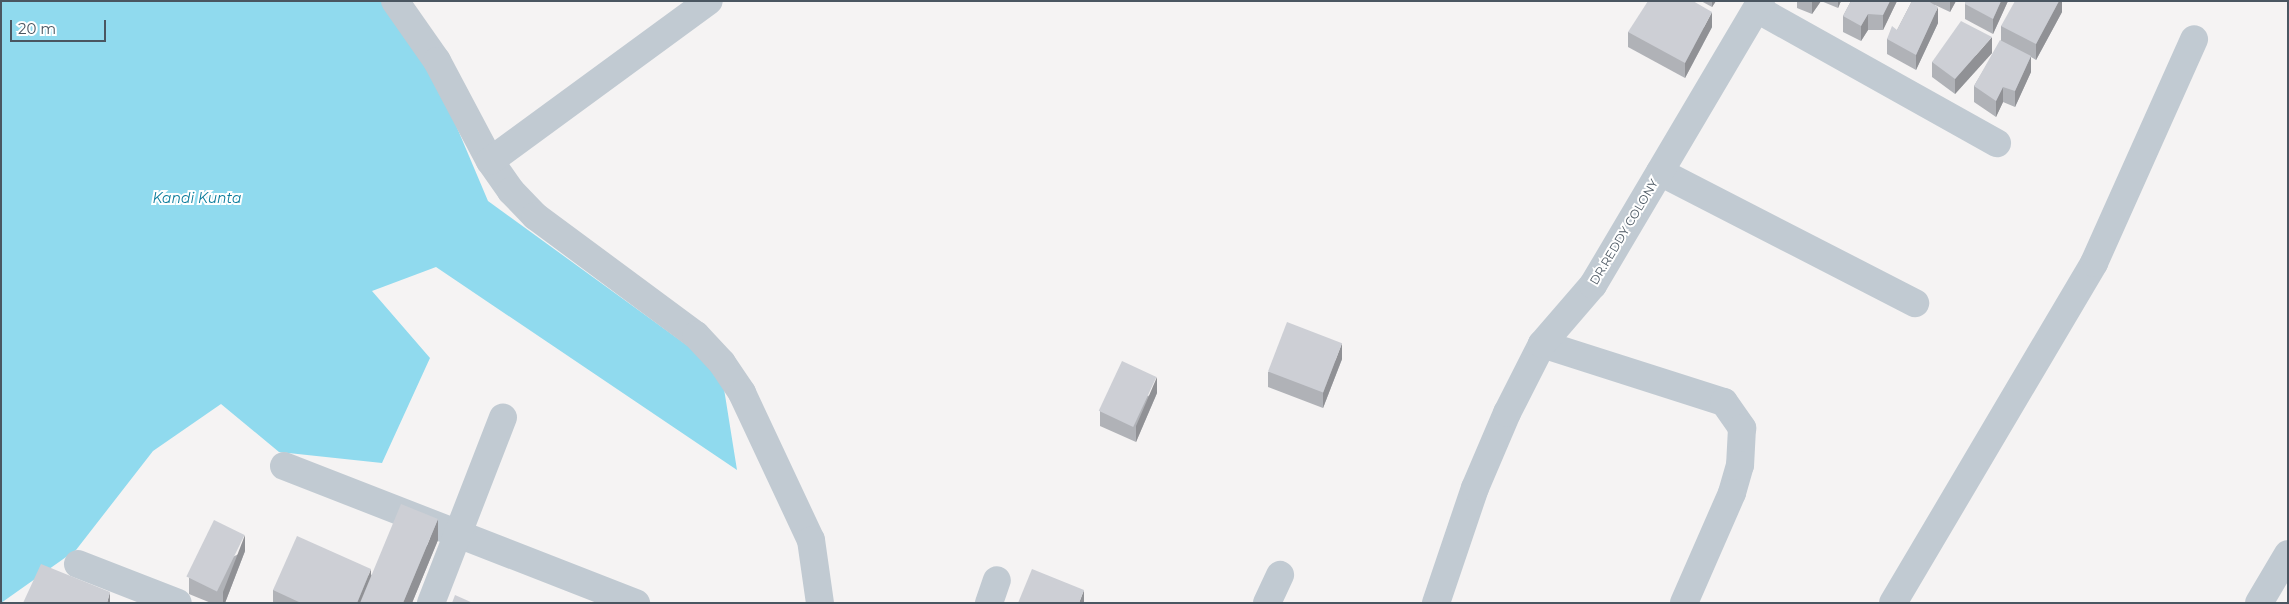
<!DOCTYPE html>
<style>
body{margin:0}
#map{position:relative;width:2289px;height:604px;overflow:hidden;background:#f5f3f3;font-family:Montserrat,sans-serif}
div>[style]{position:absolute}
.water>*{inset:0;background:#90daee}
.minor>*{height:28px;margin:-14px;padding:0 14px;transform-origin:14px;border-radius:14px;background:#c1cad2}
.wall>*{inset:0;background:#b0b2b7}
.shaded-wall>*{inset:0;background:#909195}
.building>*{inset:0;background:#cdcfd5;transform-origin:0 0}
span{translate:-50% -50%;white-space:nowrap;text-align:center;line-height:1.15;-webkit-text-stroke:4px #fff;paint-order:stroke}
.street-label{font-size:12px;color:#4a5661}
.water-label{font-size:14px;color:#0c7c9b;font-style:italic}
.frame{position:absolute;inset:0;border:2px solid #4a5661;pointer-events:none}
.scale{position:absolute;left:10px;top:20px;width:96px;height:22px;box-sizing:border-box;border:2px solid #4a5661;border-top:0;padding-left:6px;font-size:15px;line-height:18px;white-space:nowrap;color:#4a5661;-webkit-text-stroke:4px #fff;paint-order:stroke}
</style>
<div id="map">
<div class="water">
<div style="clip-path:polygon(1px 1px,383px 1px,428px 59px,488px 201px,721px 370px,737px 470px,436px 267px,372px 291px,430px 358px,382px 463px,279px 452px,221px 404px,153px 451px,76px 550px,1px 603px)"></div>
</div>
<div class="minor">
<div style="left:395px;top:1px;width:73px;rotate:55deg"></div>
<div style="left:437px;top:61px;width:113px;rotate:62.1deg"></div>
<div style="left:490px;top:161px;width:37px;rotate:55deg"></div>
<div style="left:511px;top:191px;width:35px;rotate:46deg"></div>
<div style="left:535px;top:216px;width:200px;rotate:36.5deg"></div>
<div style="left:696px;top:335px;width:38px;rotate:47deg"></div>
<div style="left:722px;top:363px;width:36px;rotate:56deg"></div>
<div style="left:742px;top:393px;width:162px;rotate:64.9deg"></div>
<div style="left:811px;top:540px;width:64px;rotate:81.9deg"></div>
<div style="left:1757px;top:9px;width:275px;rotate:29.2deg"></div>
<div style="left:490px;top:161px;width:271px;rotate:-36.2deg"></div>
<div style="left:1660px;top:172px;width:287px;rotate:27.2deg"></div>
<div style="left:1542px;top:344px;width:191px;rotate:17.7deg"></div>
<div style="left:1724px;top:402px;width:32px;rotate:55deg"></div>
<div style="left:1742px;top:428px;width:37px;rotate:93deg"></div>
<div style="left:1740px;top:465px;width:29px;rotate:106deg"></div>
<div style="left:1732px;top:493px;width:120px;rotate:113.6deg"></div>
<div style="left:284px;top:466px;width:378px;rotate:21.3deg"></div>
<div style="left:78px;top:564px;width:107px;rotate:21.3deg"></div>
<div style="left:431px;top:603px;width:199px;rotate:-68.8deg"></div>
<div style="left:989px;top:603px;width:24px;rotate:-71deg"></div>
<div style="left:1267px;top:603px;width:31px;rotate:-65deg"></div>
<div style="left:1436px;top:603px;width:121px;rotate:-71.3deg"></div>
<div style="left:1475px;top:488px;width:82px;rotate:-66.9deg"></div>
<div style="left:1507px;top:413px;width:77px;rotate:-63.1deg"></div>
<div style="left:1542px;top:344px;width:78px;rotate:-49.2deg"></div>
<div style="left:1593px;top:285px;width:330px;rotate:-59.4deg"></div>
<div style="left:1893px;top:603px;width:395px;rotate:-59.4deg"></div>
<div style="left:2094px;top:263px;width:245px;rotate:-65.9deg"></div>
<div style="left:2259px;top:603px;width:57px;rotate:-59.4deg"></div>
</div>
<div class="wall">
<div style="clip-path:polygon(1701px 1px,1716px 1px,1712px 7px)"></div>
<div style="clip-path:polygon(1797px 1px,1841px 1px,1838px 8px,1821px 1px,1812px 14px,1797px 8px)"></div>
<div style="clip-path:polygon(1851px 1px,1897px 1px,1883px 30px,1868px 30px,1861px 41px,1843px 32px,1843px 16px)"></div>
<div style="clip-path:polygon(1912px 1px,1956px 1px,1950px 12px,1935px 5px,1938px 23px,1916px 70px,1887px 54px,1887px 39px,1897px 30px)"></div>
<div style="clip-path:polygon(1966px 1px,2008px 1px,1993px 34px,1965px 19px,1965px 4px)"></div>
<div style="clip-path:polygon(2062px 1px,2062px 12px,2036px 60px,2031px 57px,2031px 72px,2015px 107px,2003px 102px,1996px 117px,1974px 102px,1974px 86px,2001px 41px,2001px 26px)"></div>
<div style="clip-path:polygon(1712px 27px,1685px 78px,1628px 47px,1628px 32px)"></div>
<div style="clip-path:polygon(1992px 53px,1955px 94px,1932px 77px,1932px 62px)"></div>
<div style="clip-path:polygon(1342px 359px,1323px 408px,1268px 387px,1268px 372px)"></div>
<div style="clip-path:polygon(1157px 393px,1136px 442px,1100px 426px,1100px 411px)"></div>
<div style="clip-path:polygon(438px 540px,412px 603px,273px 603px,273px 590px,371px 575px)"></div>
<div style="clip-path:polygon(245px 551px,225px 603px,211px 603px,189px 594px,189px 578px)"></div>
</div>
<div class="shaded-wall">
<div style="clip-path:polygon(1712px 1px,1716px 1px,1712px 7px)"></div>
<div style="clip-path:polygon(1812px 1px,1821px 1px,1812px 14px)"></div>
<div style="clip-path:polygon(1838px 1px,1841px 1px,1838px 8px)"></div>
<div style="clip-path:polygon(1890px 1px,1897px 1px,1883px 30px,1883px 15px)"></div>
<div style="clip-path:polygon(1950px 1px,1956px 1px,1950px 12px)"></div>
<div style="clip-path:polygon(2001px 1px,2008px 1px,1993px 34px,1993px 19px)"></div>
<div style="clip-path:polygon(2059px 1px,2062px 1px,2062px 12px,2036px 60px,2036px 44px)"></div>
<div style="clip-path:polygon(1938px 7px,1938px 23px,1916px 70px,1916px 55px)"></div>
<div style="clip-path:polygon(1712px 12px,1712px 27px,1685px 78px,1685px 63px)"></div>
<div style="clip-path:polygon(1868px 14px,1868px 30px,1861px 41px,1861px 26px)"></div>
<div style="clip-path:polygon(1992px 37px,1992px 53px,1955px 94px,1955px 79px)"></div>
<div style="clip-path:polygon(2031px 56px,2031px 72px,2015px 107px,2015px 91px)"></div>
<div style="clip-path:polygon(2003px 87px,2003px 102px,1996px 117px,1996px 101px)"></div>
<div style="clip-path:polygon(1342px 343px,1342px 359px,1323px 408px,1323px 393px)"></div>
<div style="clip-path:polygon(1157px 377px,1157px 393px,1136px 442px,1136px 426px)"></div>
<div style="clip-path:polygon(438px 519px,438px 540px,412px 603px,403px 603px)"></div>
<div style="clip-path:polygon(245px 535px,245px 551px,225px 603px,223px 603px,223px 592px)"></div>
<div style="clip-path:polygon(371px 569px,371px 590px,366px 603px,357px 603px)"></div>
<div style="clip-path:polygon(1084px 590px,1084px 603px,1079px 603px)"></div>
<div style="clip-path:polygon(110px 592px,110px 603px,107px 603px)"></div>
</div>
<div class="building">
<div style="clip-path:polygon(1648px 1px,1693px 1px,1712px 12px,1685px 63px,1628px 32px)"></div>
<div style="clip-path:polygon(1851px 1px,1890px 1px,1883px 15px,1868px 14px,1861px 26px,1843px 16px)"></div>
<div style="clip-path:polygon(1912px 1px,1928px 1px,1938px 7px,1916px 55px,1887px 39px,1892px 26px,1897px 30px)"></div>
<div style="clip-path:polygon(1966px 1px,2001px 1px,1993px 19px,1965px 4px)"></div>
<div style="clip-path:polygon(2015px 1px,2059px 1px,2036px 44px,2001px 26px)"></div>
<div style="clip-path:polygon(1961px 21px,1992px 37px,1955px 79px,1932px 62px)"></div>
<div style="clip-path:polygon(2000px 40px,2031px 56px,2015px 91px,2003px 87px,1996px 101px,1974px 86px)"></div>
<div style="left:1287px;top:322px;width:59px;height:53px;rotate:21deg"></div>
<div style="left:1122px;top:361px;width:38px;height:55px;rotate:25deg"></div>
<div style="clip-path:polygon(401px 504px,438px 519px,403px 603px,360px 603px)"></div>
<div style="left:214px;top:520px;width:34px;height:63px;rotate:26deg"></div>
<div style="clip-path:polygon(297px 536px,371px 569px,357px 603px,301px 603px,273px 590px)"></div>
<div style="clip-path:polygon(41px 564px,110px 592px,107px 603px,23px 603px)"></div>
<div style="clip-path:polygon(1032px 569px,1084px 590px,1079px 603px,1018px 603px)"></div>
<div style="clip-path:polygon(455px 595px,473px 603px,452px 603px)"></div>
</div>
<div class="street-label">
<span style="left:1624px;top:232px;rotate:-59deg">DR.REDDY COLONY</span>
</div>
<div class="water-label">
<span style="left:197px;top:198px">Kandi Kunta</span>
</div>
<div class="frame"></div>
<div class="scale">20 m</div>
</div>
